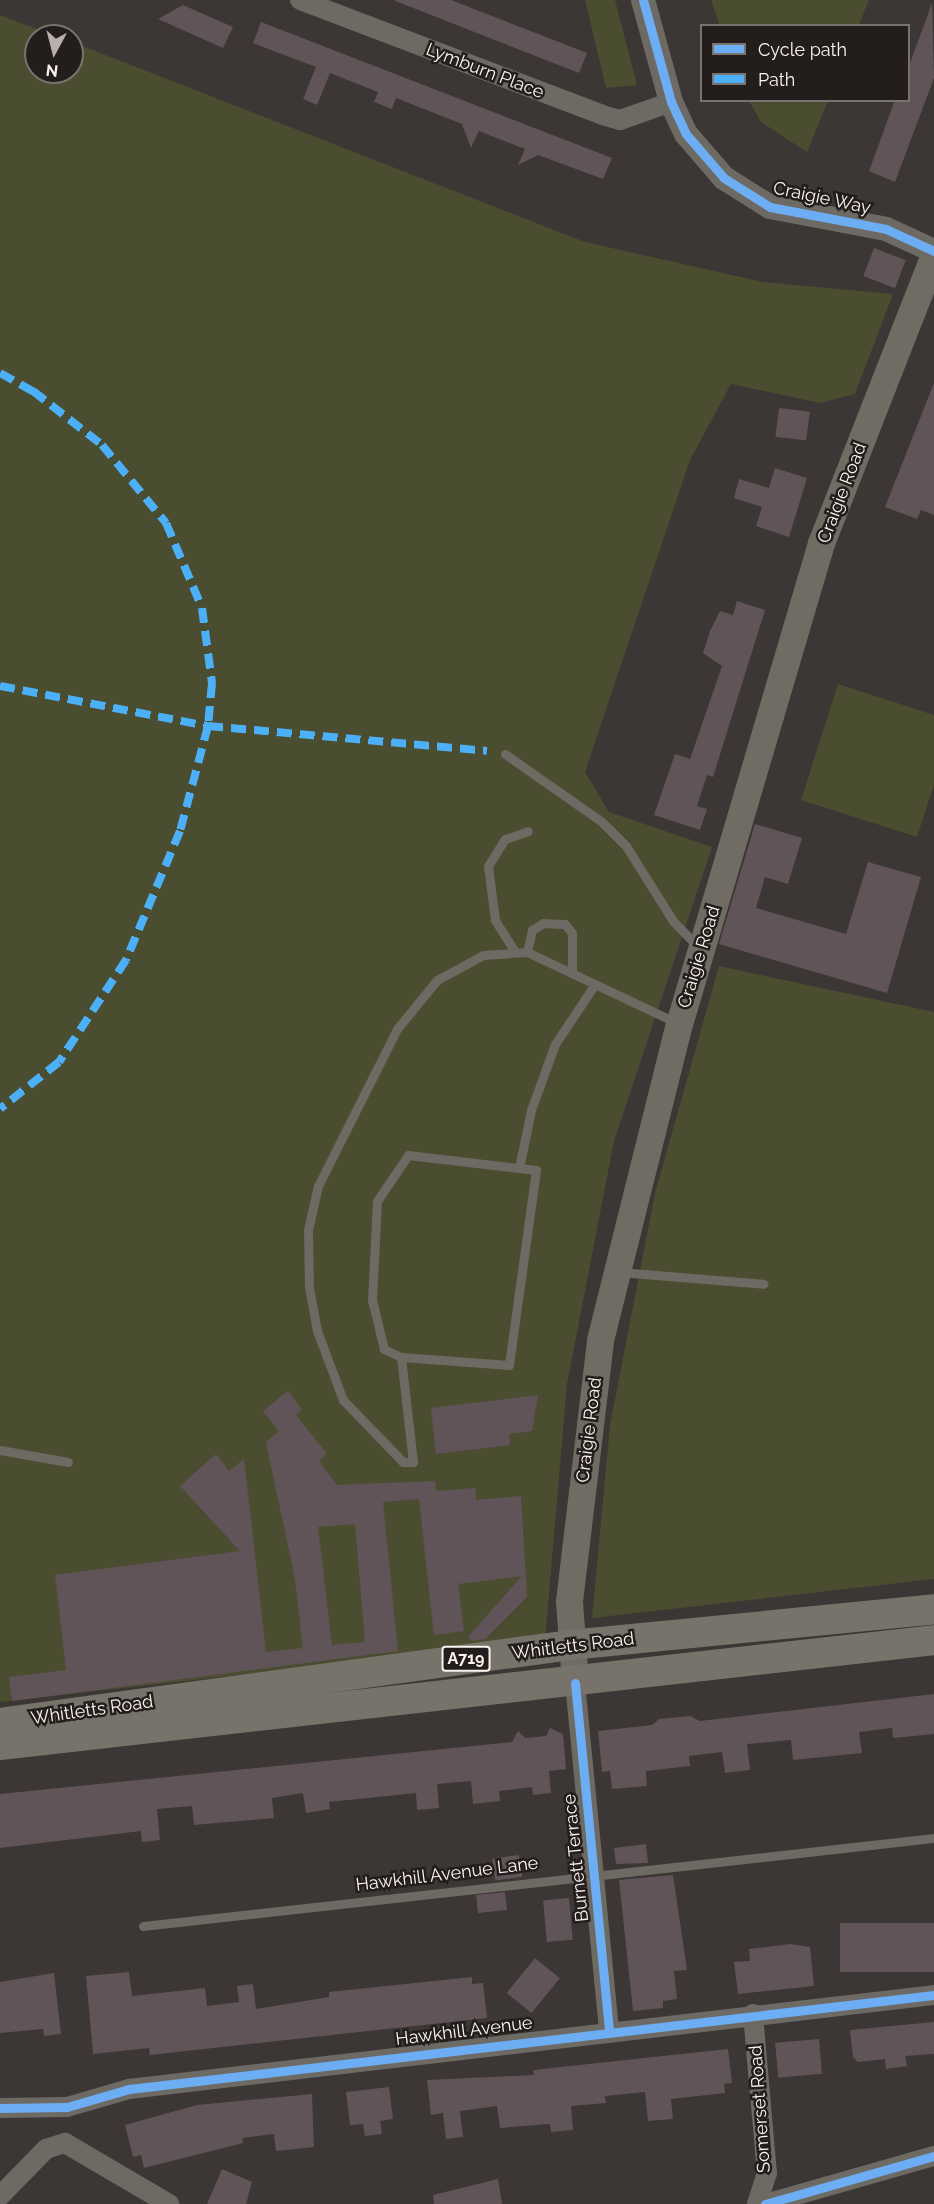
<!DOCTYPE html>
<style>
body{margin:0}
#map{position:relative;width:934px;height:2204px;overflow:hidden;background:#3c3634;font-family:Raleway,sans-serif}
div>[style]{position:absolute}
.green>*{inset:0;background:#4b4d30}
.building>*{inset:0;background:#605458;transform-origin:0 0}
.service>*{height:9px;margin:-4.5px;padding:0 4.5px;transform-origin:4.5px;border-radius:4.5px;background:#6d6963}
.minor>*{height:20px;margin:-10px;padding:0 10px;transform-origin:10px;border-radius:10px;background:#6d6963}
.tertiary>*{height:24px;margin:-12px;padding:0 12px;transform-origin:12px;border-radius:12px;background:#6d6963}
.secondary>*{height:27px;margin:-13.5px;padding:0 13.5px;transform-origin:13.5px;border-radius:13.5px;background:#706c64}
.primary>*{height:30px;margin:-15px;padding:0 15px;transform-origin:15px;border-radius:15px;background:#77726a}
.quiet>*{height:8px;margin-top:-4px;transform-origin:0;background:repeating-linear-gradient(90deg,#4cb0f7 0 15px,transparent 0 23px)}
.cycleway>*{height:9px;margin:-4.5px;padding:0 4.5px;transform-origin:4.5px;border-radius:4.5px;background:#6dadf4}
span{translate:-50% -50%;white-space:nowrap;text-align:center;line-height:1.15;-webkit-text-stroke:5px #231e1b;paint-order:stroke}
.shield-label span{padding:2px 4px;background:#231e1b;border:2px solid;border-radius:4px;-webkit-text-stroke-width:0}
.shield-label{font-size:16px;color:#faf3f0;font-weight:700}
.street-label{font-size:18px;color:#faf3f0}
.legend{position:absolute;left:700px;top:24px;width:210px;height:78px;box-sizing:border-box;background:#231e1b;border:2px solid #797370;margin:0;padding:8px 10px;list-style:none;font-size:18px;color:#faf3f0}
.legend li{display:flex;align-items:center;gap:12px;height:30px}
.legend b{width:30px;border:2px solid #797370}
.north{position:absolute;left:24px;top:24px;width:60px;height:60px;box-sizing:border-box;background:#231e1b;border:2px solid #797370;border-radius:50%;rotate:187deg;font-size:16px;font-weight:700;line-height:24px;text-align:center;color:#faf3f0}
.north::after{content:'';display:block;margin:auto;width:21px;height:27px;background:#b8b1ae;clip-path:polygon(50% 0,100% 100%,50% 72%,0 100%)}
</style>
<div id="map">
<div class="green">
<div style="clip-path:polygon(585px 0,615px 0,637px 85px,606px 88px)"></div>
<div style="clip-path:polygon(711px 0,869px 0,859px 25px,720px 26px)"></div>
<div style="clip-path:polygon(0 15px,55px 36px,36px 36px,36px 72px,72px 72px,72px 42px,585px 242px,763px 282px,893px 294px,855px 394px,820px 403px,731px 384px,690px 460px,585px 772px,609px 812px,712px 847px,614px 1141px,567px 1384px,545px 1640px,0 1702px)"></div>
<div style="clip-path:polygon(749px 101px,828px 101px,807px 152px,761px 122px)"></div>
<div style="clip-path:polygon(838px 684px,934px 715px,934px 785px,917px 837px,801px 800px)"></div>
<div style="clip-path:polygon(719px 966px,934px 1012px,934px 1579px,592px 1618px,610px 1425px,655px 1193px)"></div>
</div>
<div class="building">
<div style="clip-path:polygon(393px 0,451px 0,587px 53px,579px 73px)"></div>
<div style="clip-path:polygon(932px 3px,934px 78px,895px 182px,869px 171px,895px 100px,909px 100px,909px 66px)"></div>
<div style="clip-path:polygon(183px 5px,233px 27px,223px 48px,158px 19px)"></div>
<div style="clip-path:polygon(261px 22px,612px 158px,603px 179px,538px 155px,518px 165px,525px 149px,479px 131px,471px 148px,462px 124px,396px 98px,392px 109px,374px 102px,378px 92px,330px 73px,317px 105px,303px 99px,316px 67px,253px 43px)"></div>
<div style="left:874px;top:248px;width:34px;height:30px;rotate:21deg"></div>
<div style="clip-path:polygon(934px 383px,934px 515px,921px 510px,917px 519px,885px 507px)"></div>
<div style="left:779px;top:408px;width:31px;height:29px;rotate:7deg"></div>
<div style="clip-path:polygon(775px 468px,807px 478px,789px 537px,756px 526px,762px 507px,734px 498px,739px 479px,769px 488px)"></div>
<div style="clip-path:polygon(737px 601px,765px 610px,713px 777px,707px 775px,697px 806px,707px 809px,700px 830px,654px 815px,675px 754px,690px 759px,722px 666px,703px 653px,710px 631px,720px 611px,733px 615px)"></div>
<div style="clip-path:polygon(755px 824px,802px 838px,788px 884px,765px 877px,756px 908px,846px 934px,868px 862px,921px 877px,887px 993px,719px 944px)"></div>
<div style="clip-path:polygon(evenodd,288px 1391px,302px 1410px,296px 1415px,327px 1454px,319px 1461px,337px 1485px,435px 1481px,436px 1491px,475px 1488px,476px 1500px,521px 1496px,527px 1597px,485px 1639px,472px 1641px,468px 1637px,522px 1576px,458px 1584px,464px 1631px,434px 1635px,419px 1499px,383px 1502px,398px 1651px,12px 1701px,9px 1677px,66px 1670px,55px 1575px,240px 1551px,180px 1486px,216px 1454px,229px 1471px,244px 1459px,266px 1652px,303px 1648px,295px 1579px,266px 1442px,279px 1431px,263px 1411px,288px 1391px,355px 1524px,365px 1642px,332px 1645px,318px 1527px,355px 1524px)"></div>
<div style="clip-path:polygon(538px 1395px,532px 1431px,509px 1434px,510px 1445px,436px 1454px,431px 1408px)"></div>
<div style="clip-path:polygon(934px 1694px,934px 1734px,893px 1738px,892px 1728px,859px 1732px,862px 1753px,793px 1760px,791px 1740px,747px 1744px,750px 1770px,725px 1773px,722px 1752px,689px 1756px,690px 1766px,646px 1771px,647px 1786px,612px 1789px,610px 1771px,602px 1772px,598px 1731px,652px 1725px,659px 1719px,690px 1716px,700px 1721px)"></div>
<div style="clip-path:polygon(550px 1728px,563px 1734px,566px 1769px,549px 1771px,551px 1793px,533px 1795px,532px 1787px,499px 1791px,500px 1801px,473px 1804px,471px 1781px,437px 1784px,439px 1808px,417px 1810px,416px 1793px,329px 1802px,330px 1809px,306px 1813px,303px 1793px,272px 1798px,274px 1818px,194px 1825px,192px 1806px,157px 1809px,160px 1840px,142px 1842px,141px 1831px,0 1848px,0 1794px,512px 1742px,518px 1731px,525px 1738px,546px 1736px)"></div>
<div style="clip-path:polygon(646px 1844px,648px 1863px,616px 1864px,614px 1848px)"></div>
<div style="left:519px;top:1855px;width:22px;height:27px;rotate:82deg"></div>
<div style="clip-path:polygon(673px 1875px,687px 1970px,674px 1971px,677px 1999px,663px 2001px,663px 2008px,633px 2011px,619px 1880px)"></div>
<div style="left:505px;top:1892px;width:18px;height:29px;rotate:84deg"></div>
<div style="left:569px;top:1898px;width:42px;height:26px;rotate:85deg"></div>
<div style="left:934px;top:1923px;width:49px;height:94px;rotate:90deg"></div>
<div style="clip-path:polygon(790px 1944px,810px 1947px,814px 1986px,738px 1994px,734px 1962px,750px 1961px,749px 1949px)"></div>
<div style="left:535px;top:1958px;width:32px;height:45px;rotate:39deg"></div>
<div style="clip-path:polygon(129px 1972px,132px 1996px,205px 1988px,207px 2006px,239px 2002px,237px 1986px,253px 1984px,256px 2009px,329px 1997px,329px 1992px,472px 1977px,472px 1984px,483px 1983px,487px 2018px,150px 2055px,149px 2048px,93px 2054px,86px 1976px)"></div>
<div style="clip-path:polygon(54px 1973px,61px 2034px,44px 2036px,43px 2029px,0 2033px,0 1982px)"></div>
<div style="clip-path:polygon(934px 2022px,934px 2054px,905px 2056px,907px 2066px,886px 2069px,885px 2059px,858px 2062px,853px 2057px,850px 2030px)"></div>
<div style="left:819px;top:2039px;width:35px;height:44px;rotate:85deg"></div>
<div style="clip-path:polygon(728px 2049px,732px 2083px,724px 2084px,725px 2093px,671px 2099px,673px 2119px,648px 2121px,645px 2092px,605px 2096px,606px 2103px,571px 2106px,573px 2130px,551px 2132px,550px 2124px,500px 2128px,497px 2106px,460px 2111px,463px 2137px,446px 2139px,443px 2113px,431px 2115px,427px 2080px,534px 2075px,533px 2070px)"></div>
<div style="clip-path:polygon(389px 2087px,393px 2119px,380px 2121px,382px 2134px,365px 2136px,363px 2124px,350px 2125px,346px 2092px)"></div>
<div style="clip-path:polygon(312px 2094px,314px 2147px,276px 2151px,274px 2134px,242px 2138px,243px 2143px,144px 2168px,141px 2155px,133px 2157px,125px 2125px,197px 2105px)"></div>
<div style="clip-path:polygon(222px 2169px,252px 2182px,246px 2204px,207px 2204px)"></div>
<div style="clip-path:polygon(498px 2179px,502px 2204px,434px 2204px,433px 2195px)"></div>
</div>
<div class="service">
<div style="left:505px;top:754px;width:118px;rotate:35deg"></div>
<div style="left:602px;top:822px;width:34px;rotate:45deg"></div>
<div style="left:626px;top:846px;width:89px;rotate:57.9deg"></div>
<div style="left:673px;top:921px;width:35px;rotate:46deg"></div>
<div style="left:515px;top:952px;width:38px;rotate:-122deg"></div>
<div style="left:495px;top:920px;width:54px;rotate:-97.4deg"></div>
<div style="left:488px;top:866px;width:32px;rotate:-58deg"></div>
<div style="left:505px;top:839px;width:24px;rotate:-19deg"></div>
<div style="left:527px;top:952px;width:23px;rotate:-77deg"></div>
<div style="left:532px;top:930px;width:13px;rotate:-32deg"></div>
<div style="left:543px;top:923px;width:22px;rotate:3deg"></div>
<div style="left:565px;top:924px;width:11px;rotate:52deg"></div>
<div style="left:572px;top:933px;width:40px;rotate:90deg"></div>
<div style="left:408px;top:1155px;width:129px;rotate:6.7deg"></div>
<div style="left:536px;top:1170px;width:197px;rotate:97.9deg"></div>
<div style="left:509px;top:1365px;width:108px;rotate:-175.8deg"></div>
<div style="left:401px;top:1357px;width:19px;rotate:-155deg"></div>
<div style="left:384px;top:1349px;width:50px;rotate:-103.8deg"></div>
<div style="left:372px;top:1300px;width:99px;rotate:-87.1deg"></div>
<div style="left:377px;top:1201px;width:55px;rotate:-56deg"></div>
<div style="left:519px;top:1168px;width:59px;rotate:-78.3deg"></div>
<div style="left:531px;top:1110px;width:70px;rotate:-70deg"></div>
<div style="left:555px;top:1044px;width:72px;rotate:-56.3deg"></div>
<div style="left:619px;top:1272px;width:145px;rotate:4.7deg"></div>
<div style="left:401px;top:1357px;width:106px;rotate:83.5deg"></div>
<div style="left:413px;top:1462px;width:10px;rotate:180deg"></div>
<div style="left:403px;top:1462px;width:86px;rotate:-134.1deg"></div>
<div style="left:343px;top:1400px;width:74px;rotate:-110.6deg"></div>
<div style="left:317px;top:1331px;width:45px;rotate:-100.3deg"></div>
<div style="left:309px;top:1287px;width:57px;rotate:-91deg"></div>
<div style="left:308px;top:1230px;width:45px;rotate:-77.2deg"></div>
<div style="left:318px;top:1186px;width:176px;rotate:-63.3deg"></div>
<div style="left:397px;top:1029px;width:63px;rotate:-50.8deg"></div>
<div style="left:437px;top:980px;width:52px;rotate:-28.5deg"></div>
<div style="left:483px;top:955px;width:44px;rotate:-3.9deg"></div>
<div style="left:527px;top:952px;width:166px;rotate:25.3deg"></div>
<div style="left:0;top:1450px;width:69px;rotate:10deg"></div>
<div style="left:143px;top:1926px;width:796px;rotate:-6.35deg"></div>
</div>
<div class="minor">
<div style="left:300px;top:0;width:323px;rotate:20.8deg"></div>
<div style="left:602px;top:115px;width:19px;rotate:16deg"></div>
<div style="left:620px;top:120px;width:54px;rotate:-19.4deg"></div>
<div style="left:575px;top:1683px;width:349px;rotate:84.4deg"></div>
<div style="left:753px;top:2014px;width:160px;rotate:85deg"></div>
<div style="left:767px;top:2173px;width:33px;rotate:108deg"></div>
<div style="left:0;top:2108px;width:67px;rotate:-0.9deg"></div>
<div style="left:67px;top:2107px;width:65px;rotate:-16.2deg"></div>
<div style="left:129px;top:2089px;width:810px;rotate:-6.66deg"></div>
<div style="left:0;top:2196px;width:66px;rotate:-45.6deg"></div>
<div style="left:46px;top:2149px;width:20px;rotate:-18deg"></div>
<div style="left:65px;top:2143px;width:121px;rotate:30.4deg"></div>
<div style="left:765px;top:2204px;width:176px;rotate:-15.9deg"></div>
</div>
<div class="tertiary">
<div style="left:643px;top:0;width:106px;rotate:74.6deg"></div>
<div style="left:671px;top:102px;width:35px;rotate:65deg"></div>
<div style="left:686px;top:134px;width:58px;rotate:49.2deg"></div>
<div style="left:724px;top:178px;width:54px;rotate:32.2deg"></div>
<div style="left:770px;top:207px;width:118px;rotate:10.7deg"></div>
<div style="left:886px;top:229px;width:53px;rotate:24.6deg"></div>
</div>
<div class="secondary">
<div style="left:575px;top:1683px;width:82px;rotate:-94.2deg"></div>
<div style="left:569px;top:1601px;width:263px;rotate:-83.2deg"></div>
<div style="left:600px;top:1340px;width:326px;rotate:-76deg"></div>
<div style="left:679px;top:1024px;width:502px;rotate:-73.55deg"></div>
<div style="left:821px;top:543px;width:309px;rotate:-68.6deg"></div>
</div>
<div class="primary">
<div style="left:0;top:1723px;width:575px;rotate:-7.79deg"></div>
<div style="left:570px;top:1645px;width:366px;rotate:-5.6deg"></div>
<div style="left:0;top:1745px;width:940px;rotate:-6.41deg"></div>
</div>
<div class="quiet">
<div style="left:0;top:373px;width:38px;rotate:29deg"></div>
<div style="left:33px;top:391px;width:88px;rotate:38deg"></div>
<div style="left:102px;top:445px;width:101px;rotate:50.6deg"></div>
<div style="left:166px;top:523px;width:92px;rotate:67deg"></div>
<div style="left:202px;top:608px;width:76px;rotate:82.4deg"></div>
<div style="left:212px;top:683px;width:43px;rotate:95.3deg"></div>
<div style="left:208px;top:726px;width:109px;rotate:104.9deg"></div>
<div style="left:180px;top:831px;width:140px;rotate:112.7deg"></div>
<div style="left:126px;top:960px;width:122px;rotate:123.3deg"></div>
<div style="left:59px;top:1062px;width:75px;rotate:141.5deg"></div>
<div style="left:0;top:686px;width:212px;rotate:10.9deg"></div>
<div style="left:208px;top:726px;width:280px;rotate:5.1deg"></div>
</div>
<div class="cycleway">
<div style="left:643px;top:0;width:106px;rotate:74.6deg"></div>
<div style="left:671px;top:102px;width:35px;rotate:65deg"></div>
<div style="left:686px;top:134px;width:58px;rotate:49.2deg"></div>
<div style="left:724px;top:178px;width:54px;rotate:32.2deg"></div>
<div style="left:770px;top:207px;width:118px;rotate:10.7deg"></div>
<div style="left:886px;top:229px;width:53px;rotate:24.6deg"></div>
<div style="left:575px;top:1683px;width:349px;rotate:84.4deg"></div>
<div style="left:0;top:2108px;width:67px;rotate:-0.9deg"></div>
<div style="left:67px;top:2107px;width:65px;rotate:-16.2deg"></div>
<div style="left:129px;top:2089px;width:810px;rotate:-6.66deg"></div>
<div style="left:765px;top:2204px;width:176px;rotate:-15.9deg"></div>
</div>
<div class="shield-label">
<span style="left:466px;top:1659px">A719</span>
</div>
<div class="street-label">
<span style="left:485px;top:71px;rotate:21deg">Lymburn Place</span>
<span style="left:822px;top:198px;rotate:12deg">Craigie Way</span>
<span style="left:842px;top:493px;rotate:-69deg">Craigie Road</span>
<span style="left:699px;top:957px;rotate:-73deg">Craigie Road</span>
<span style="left:589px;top:1430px;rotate:-83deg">Craigie Road</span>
<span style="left:573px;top:1646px;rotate:-7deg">Whitletts Road</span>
<span style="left:92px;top:1710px;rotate:-8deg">Whitletts Road</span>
<span style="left:576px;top:1858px;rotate:-96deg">Burnett Terrace</span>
<span style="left:447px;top:1874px;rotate:-7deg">Hawkhill Avenue Lane</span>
<span style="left:464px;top:2031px;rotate:-7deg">Hawkhill Avenue</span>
<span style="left:760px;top:2109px;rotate:-94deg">Somerset Road</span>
</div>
<ul class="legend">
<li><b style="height:8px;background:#6dadf4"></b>Cycle path</li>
<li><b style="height:8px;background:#4cb0f7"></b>Path</li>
</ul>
<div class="north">N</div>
</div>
